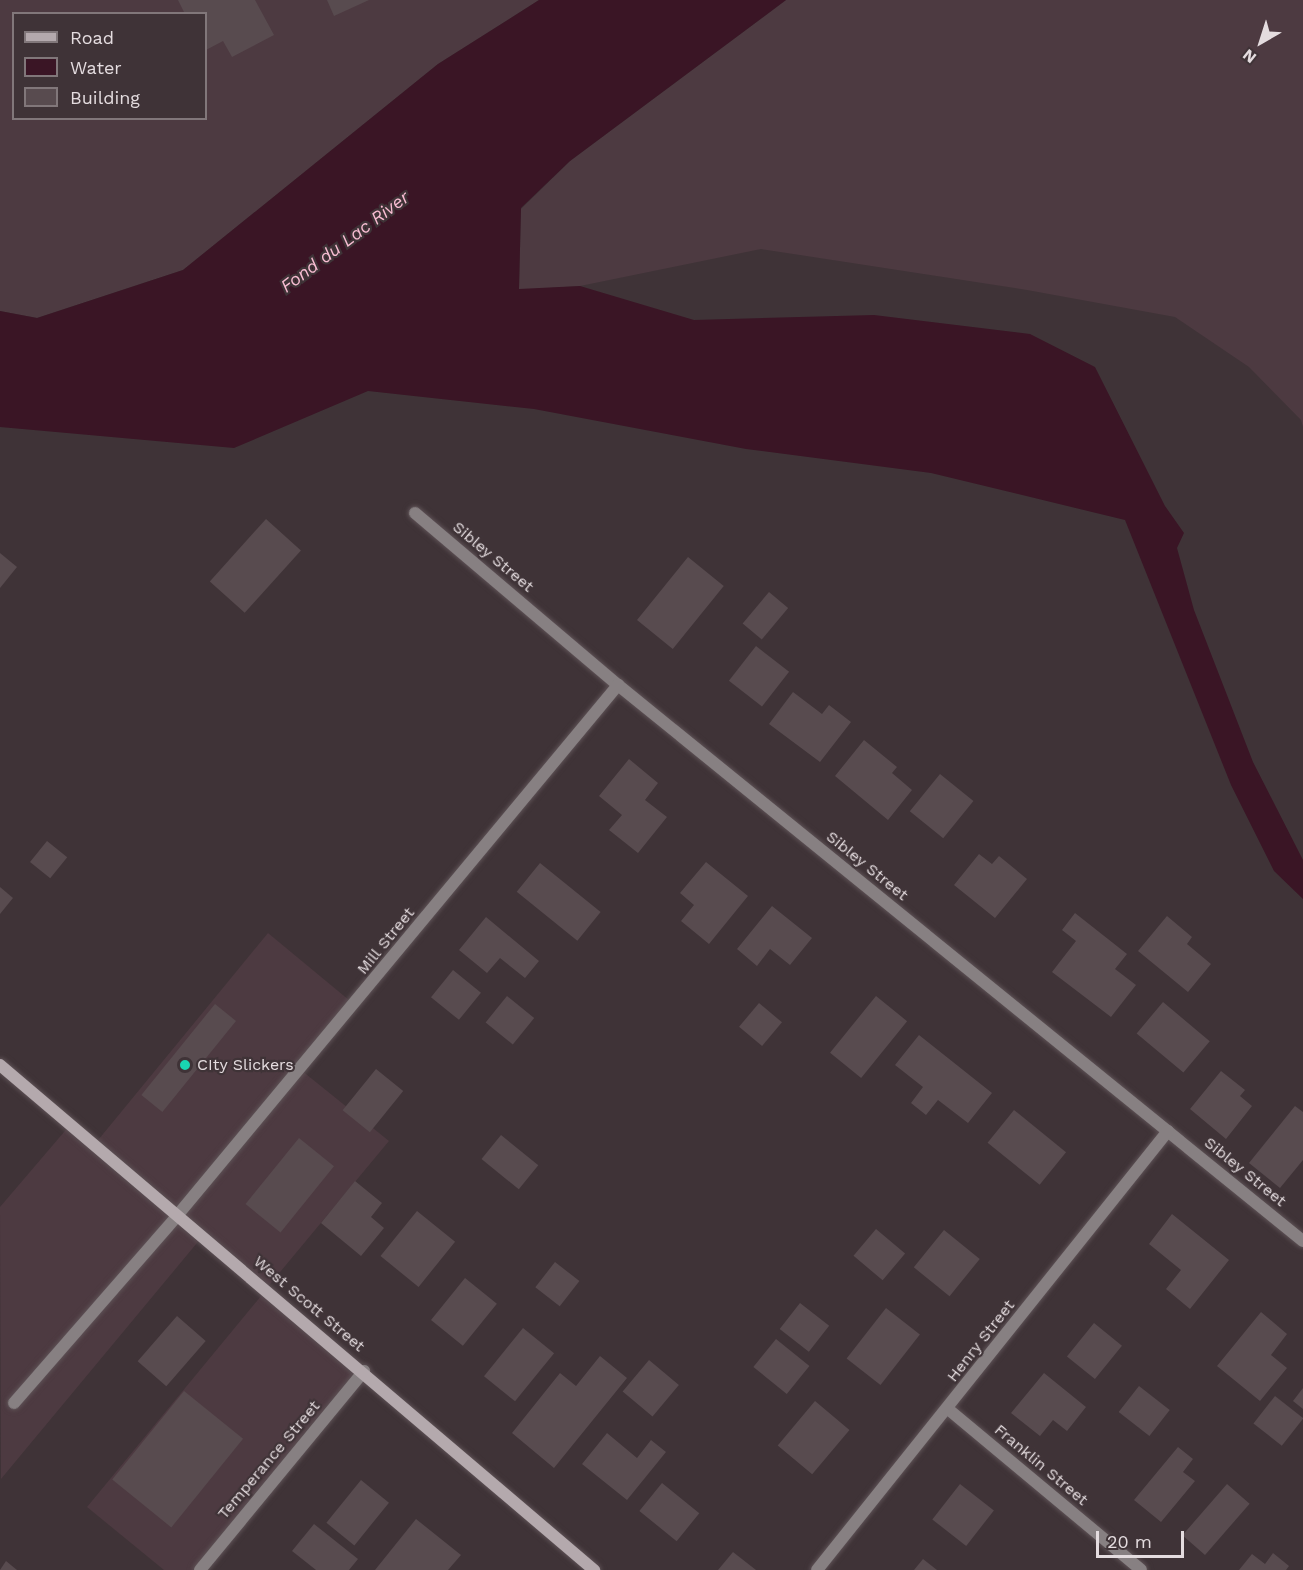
<!DOCTYPE html>
<style>
body{margin:0}
#map{position:relative;width:1303px;height:1570px;overflow:hidden;background:#3f3337;font-family:"Work Sans",sans-serif}
div>[style]{position:absolute}
.built>*{inset:0;background:#4d3a41}
.water>*{inset:0;background:#3a1525}
.building>*{inset:0;background:#584b4f;transform-origin:0 0}
.roads{filter:drop-shadow(0 0 2px #5d5155) drop-shadow(0 0 2px #5d5155)}
.service>*{height:12px;margin:-6px;padding:0 6px;transform-origin:6px;border-radius:6px;background:#878082}
.minor>*{height:12px;margin:-6px;padding:0 6px;transform-origin:6px;border-radius:6px;background:#878082}
.secondary>*{height:12px;margin:-6px;padding:0 6px;transform-origin:6px;border-radius:6px;background:#b4a9ad}
.dots>*{width:16px;height:16px;translate:-50% -50%;box-sizing:border-box;border:3px solid #3f3337;border-radius:50%}
span{translate:-50% -50%;white-space:nowrap;text-align:center;line-height:1.15;-webkit-text-stroke:4.5px #3f3337;paint-order:stroke}
.street-label{font-size:16px;color:#e4dcdf}
.poi-label{font-size:16px;color:#e4dcdf}
.left{translate:0 -50%;text-align:left}
.water-label{font-size:18px;color:#f9bdd3;font-style:italic}
.legend{position:absolute;left:12px;top:12px;width:195px;height:108px;box-sizing:border-box;background:#3f3337;border:2px solid #81777a;margin:0;padding:8px 10px;list-style:none;font-size:18px;color:#e4dcdf}
.legend li{display:flex;align-items:center;gap:12px;height:30px}
.legend b{width:30px;border:2px solid #81777a}
.north{position:absolute;left:1231px;top:12px;width:60px;height:60px;-webkit-text-stroke:4px #3f3337;paint-order:stroke;rotate:219deg;font-size:16px;font-weight:700;line-height:24px;text-align:center;color:#e4dcdf}
.north::after{content:'';display:block;margin:auto;width:21px;height:27px;background:#e4dcdf;clip-path:polygon(50% 0,100% 100%,50% 72%,0 100%)}
.scale{position:absolute;left:1096px;top:1531px;width:88px;height:27px;box-sizing:border-box;border:3px solid #e4dcdf;border-top:0;padding-left:8px;font-size:18px;line-height:21px;white-space:nowrap;color:#e4dcdf;-webkit-text-stroke:4px #3f3337;paint-order:stroke}
</style>
<div id="map">
<div class="built">
<div style="clip-path:polygon(evenodd,0 0,539px 0,438px 64px,183px 270px,37px 318px,0 311px,0 0,14px 14px,206px 14px,206px 118px,14px 118px,14px 14px)"></div>
<div style="clip-path:polygon(786px 0,1303px 0,1303px 427px,1301px 420px,1249px 367px,1175px 317px,1027px 290px,761px 249px,580px 286px,519px 290px,521px 209px,570px 161px)"></div>
<div style="clip-path:polygon(268px 933px,355px 1005px,301px 1070px,389px 1141px,266px 1289px,364px 1371px,200px 1570px,164px 1570px,87px 1507px,266px 1290px,202px 1237px,1px 1479px,0 1207px,70px 1125px,94px 1145px)"></div>
</div>
<div class="water">
<div style="clip-path:polygon(539px 0,786px 0,570px 161px,521px 208px,519px 289px,580px 286px,694px 320px,874px 315px,1030px 334px,1095px 367px,1165px 506px,1184px 533px,1177px 548px,1194px 610px,1253px 762px,1303px 860px,1303px 899px,1274px 871px,1231px 785px,1125px 520px,931px 473px,746px 449px,534px 409px,368px 391px,234px 448px,0 427px,0 311px,37px 318px,183px 270px,438px 64px)"></div>
</div>
<div class="building">
<div style="clip-path:polygon(178px 0,255px 0,274px 35px,232px 57px,223px 41px,206px 50px,206px 14px,185px 14px)"></div>
<div style="clip-path:polygon(327px 0,369px 0,334px 16px)"></div>
<div style="left:266px;top:519px;width:47px;height:84px;rotate:42deg"></div>
<div style="clip-path:polygon(0 553px,17px 567px,0 588px)"></div>
<div style="left:688px;top:557px;width:46px;height:81px;rotate:39deg"></div>
<div style="left:769px;top:592px;width:25px;height:41px;rotate:40deg"></div>
<div style="left:756px;top:646px;width:42px;height:44px;rotate:38deg"></div>
<div style="clip-path:polygon(793px 692px,822px 714px,829px 705px,851px 722px,820px 762px,769px 724px)"></div>
<div style="clip-path:polygon(864px 740px,897px 767px,892px 773px,912px 790px,888px 820px,835px 776px)"></div>
<div style="clip-path:polygon(629px 759px,658px 783px,645px 800px,667px 817px,638px 853px,609px 830px,622px 815px,599px 796px)"></div>
<div style="left:940px;top:774px;width:43px;height:48px;rotate:39deg"></div>
<div style="left:47px;top:841px;width:26px;height:27px;rotate:39deg"></div>
<div style="clip-path:polygon(979px 854px,992px 864px,999px 856px,1027px 879px,995px 918px,954px 885px)"></div>
<div style="clip-path:polygon(706px 862px,748px 896px,709px 944px,681px 921px,694px 905px,680px 893px)"></div>
<div style="left:540px;top:863px;width:78px;height:37px;rotate:39deg"></div>
<div style="clip-path:polygon(0 887px,13px 898px,0 914px)"></div>
<div style="clip-path:polygon(772px 906px,812px 938px,790px 965px,770px 949px,757px 966px,737px 949px)"></div>
<div style="clip-path:polygon(1075px 913px,1127px 954px,1115px 969px,1136px 985px,1111px 1017px,1052px 972px,1076px 941px,1062px 930px)"></div>
<div style="clip-path:polygon(1167px 916px,1192px 937px,1187px 944px,1211px 964px,1188px 992px,1138px 951px)"></div>
<div style="clip-path:polygon(486px 917px,539px 961px,525px 978px,500px 958px,487px 973px,459px 950px)"></div>
<div style="left:453px;top:970px;width:36px;height:35px;rotate:39deg"></div>
<div style="left:507px;top:996px;width:35px;height:34px;rotate:39deg"></div>
<div style="left:876px;top:996px;width:40px;height:73px;rotate:39deg"></div>
<div style="left:1163px;top:1002px;width:61px;height:41px;rotate:40deg"></div>
<div style="left:759px;top:1003px;width:30px;height:31px;rotate:40deg"></div>
<div style="left:215px;top:1004px;width:27px;height:117px;rotate:39deg"></div>
<div style="clip-path:polygon(919px 1035px,992px 1093px,968px 1123px,938px 1100px,926px 1115px,911px 1103px,923px 1087px,895px 1065px)"></div>
<div style="left:376px;top:1069px;width:35px;height:53px;rotate:39deg"></div>
<div style="clip-path:polygon(1221px 1071px,1245px 1090px,1240px 1096px,1252px 1106px,1226px 1139px,1190px 1109px)"></div>
<div style="clip-path:polygon(1295px 1106px,1303px 1112px,1303px 1160px,1280px 1188px,1249px 1163px)"></div>
<div style="left:1014px;top:1110px;width:67px;height:42px;rotate:39deg"></div>
<div style="left:501px;top:1135px;width:48px;height:31px;rotate:39deg"></div>
<div style="left:299px;top:1138px;width:45px;height:85px;rotate:39deg"></div>
<div style="clip-path:polygon(355px 1181px,382px 1203px,371px 1217px,384px 1228px,361px 1256px,321px 1223px)"></div>
<div style="left:417px;top:1211px;width:49px;height:58px;rotate:39deg"></div>
<div style="clip-path:polygon(1172px 1214px,1229px 1260px,1190px 1309px,1166px 1289px,1181px 1270px,1149px 1244px)"></div>
<div style="left:876px;top:1229px;width:38px;height:35px;rotate:40deg"></div>
<div style="left:944px;top:1230px;width:46px;height:48px;rotate:39deg"></div>
<div style="left:555px;top:1262px;width:31px;height:32px;rotate:38deg"></div>
<div style="left:465px;top:1278px;width:41px;height:54px;rotate:39deg"></div>
<div style="left:800px;top:1303px;width:37px;height:33px;rotate:38deg"></div>
<div style="left:886px;top:1308px;width:43px;height:64px;rotate:38deg"></div>
<div style="clip-path:polygon(1261px 1312px,1287px 1334px,1271px 1355px,1287px 1368px,1260px 1401px,1217px 1366px)"></div>
<div style="left:177px;top:1316px;width:38px;height:60px;rotate:41deg"></div>
<div style="left:1094px;top:1323px;width:36px;height:43px;rotate:39deg"></div>
<div style="left:523px;top:1328px;width:40px;height:62px;rotate:39deg"></div>
<div style="left:776px;top:1339px;width:43px;height:36px;rotate:39deg"></div>
<div style="clip-path:polygon(600px 1356px,627px 1378px,554px 1468px,512px 1433px,560px 1373px,576px 1386px)"></div>
<div style="left:649px;top:1360px;width:39px;height:41px;rotate:40deg"></div>
<div style="clip-path:polygon(1044px 1373px,1086px 1407px,1067px 1431px,1053px 1420px,1040px 1436px,1011px 1413px)"></div>
<div style="left:1139px;top:1386px;width:39px;height:33px;rotate:38deg"></div>
<div style="clip-path:polygon(1303px 1388px,1303px 1409px,1293px 1401px)"></div>
<div style="left:184px;top:1391px;width:76px;height:114px;rotate:39deg"></div>
<div style="left:1275px;top:1396px;width:36px;height:35px;rotate:38deg"></div>
<div style="left:815px;top:1401px;width:45px;height:58px;rotate:40deg"></div>
<div style="clip-path:polygon(607px 1433px,637px 1458px,651px 1440px,666px 1452px,627px 1500px,582px 1464px)"></div>
<div style="clip-path:polygon(1178px 1447px,1193px 1459px,1183px 1472px,1195px 1481px,1161px 1522px,1134px 1500px)"></div>
<div style="left:361px;top:1480px;width:36px;height:55px;rotate:39deg"></div>
<div style="left:662px;top:1483px;width:48px;height:36px;rotate:39deg"></div>
<div style="left:960px;top:1484px;width:43px;height:45px;rotate:38deg"></div>
<div style="left:1227px;top:1484px;width:30px;height:68px;rotate:41deg"></div>
<div style="clip-path:polygon(416px 1519px,461px 1555px,448px 1570px,375px 1570px)"></div>
<div style="clip-path:polygon(314px 1524px,358px 1559px,349px 1570px,316px 1570px,292px 1551px)"></div>
<div style="clip-path:polygon(733px 1552px,756px 1570px,718px 1570px)"></div>
<div style="clip-path:polygon(1273px 1553px,1289px 1566px,1286px 1570px,1239px 1570px,1252px 1554px,1265px 1564px)"></div>
<div style="clip-path:polygon(923px 1559px,937px 1570px,914px 1570px)"></div>
<div style="clip-path:polygon(6px 1561px,17px 1570px,0 1570px)"></div>
</div>
<div class="roads">
<div class="service">
<div style="left:14px;top:1403px;width:247px;rotate:-48.9deg"></div>
</div>
<div class="minor">
<div style="left:415px;top:513px;width:266px;rotate:40.3deg"></div>
<div style="left:618px;top:685px;width:882px;rotate:39.07deg"></div>
<div style="left:176px;top:1217px;width:692px;rotate:-50.28deg"></div>
<div style="left:948px;top:1409px;width:251px;rotate:39.8deg"></div>
<div style="left:200px;top:1570px;width:258px;rotate:-50.5deg"></div>
<div style="left:817px;top:1570px;width:562px;rotate:-51.36deg"></div>
</div>
<div class="secondary">
<div style="left:0;top:1065px;width:780px;rotate:40.37deg"></div>
</div>
</div>
<div class="dots">
<div style="left:185px;top:1065px;background:#19d5b2"></div>
</div>
<div class="street-label">
<span style="left:493px;top:557px;rotate:40deg">Sibley Street</span>
<span style="left:867px;top:866px;rotate:39deg">Sibley Street</span>
<span style="left:386px;top:941px;rotate:-51deg">Mill Street</span>
<span style="left:1245px;top:1172px;rotate:39deg">Sibley Street</span>
<span style="left:309px;top:1304px;rotate:40deg">West Scott Street</span>
<span style="left:981px;top:1341px;rotate:-52deg">Henry Street</span>
<span style="left:269px;top:1460px;rotate:-50deg">Temperance Street</span>
<span style="left:1041px;top:1465px;rotate:40deg">Franklin Street</span>
</div>
<div class="poi-label">
<span class="left" style="left:197px;top:1065px">CIty Slickers</span>
</div>
<div class="water-label">
<span style="left:345px;top:242px;rotate:-37deg">Fond du Lac River</span>
</div>
<ul class="legend">
<li><b style="height:8px;background:#b4a9ad"></b>Road</li>
<li><b style="height:16px;background:#3a1525"></b>Water</li>
<li><b style="height:16px;background:#584b4f"></b>Building</li>
</ul>
<div class="north">N</div>
<div class="scale">20 m</div>
</div>
